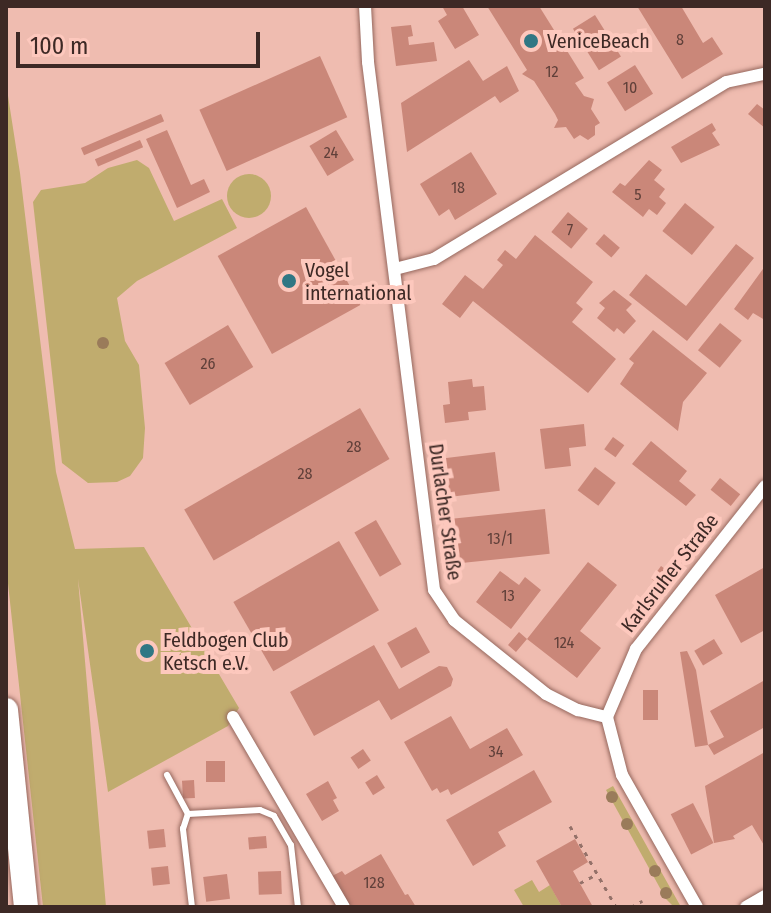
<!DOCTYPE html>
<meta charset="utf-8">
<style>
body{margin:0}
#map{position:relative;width:771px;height:913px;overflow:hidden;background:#efbcb0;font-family:"Fira Sans Condensed",sans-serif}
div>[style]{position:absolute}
.green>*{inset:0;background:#c0ac6e}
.round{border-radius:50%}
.building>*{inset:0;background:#ca8779;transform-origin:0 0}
.path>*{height:3px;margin-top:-1.5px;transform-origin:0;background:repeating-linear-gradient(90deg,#947169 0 4px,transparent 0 10px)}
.roads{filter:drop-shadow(0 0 2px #96685e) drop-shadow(0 0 2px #96685e)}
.lane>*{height:6px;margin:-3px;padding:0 3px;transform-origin:3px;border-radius:3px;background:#fff}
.street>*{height:12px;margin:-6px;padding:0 6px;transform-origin:6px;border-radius:6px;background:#fff}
.highway>*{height:24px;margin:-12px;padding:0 12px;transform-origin:12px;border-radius:12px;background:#fff}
.trees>*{width:12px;height:12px;margin:-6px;border-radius:50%;background:#9a7b5a}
.dots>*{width:22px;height:22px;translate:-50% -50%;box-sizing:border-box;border:4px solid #fdc8bd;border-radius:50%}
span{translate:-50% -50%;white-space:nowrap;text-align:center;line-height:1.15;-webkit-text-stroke:8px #fdc8bd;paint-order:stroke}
.number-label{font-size:16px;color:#60403a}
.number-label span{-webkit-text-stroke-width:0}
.poi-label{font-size:20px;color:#3d2925}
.left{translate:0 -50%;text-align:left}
.street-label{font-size:20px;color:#3d2925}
.frame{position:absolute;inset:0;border:8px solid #3d2925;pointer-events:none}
.scale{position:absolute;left:16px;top:32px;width:244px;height:36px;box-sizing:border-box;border:4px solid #3d2925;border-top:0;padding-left:10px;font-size:24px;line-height:28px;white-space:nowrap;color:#3d2925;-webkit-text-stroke:6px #fdc8bd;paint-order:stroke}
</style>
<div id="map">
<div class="green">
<div style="clip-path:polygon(6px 83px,20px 173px,56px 472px,75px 549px,144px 547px,239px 708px,228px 726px,108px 792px,78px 579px,106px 907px,43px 907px,6px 565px)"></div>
<div style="clip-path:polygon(137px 160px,149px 168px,174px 221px,222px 199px,237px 228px,137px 281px,117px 298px,125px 341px,139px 365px,145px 428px,143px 458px,130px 476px,117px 482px,88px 483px,62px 463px,33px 202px,41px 190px,85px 183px,108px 168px)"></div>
<div class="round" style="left:227px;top:174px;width:44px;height:44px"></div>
<div style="clip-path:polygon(613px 786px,681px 907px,674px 907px,666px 899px,606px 790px)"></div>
<div style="clip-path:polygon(532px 880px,539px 892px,550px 885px,562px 907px,524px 907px,514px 890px)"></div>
</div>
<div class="building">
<div style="clip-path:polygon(442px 6px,462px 6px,479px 35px,455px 49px,438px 21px,447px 15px)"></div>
<div style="clip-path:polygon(487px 6px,539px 6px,584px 78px,575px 83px,584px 96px,594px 99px,591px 109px,600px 123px,595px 126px,595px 135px,588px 140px,580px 135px,574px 139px,566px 127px,554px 128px,558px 120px,555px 114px,534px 81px,522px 74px,527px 70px)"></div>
<div style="clip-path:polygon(637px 6px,681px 6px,703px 43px,712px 37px,723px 54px,682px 79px)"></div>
<div style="left:595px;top:15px;width:49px;height:26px;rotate:58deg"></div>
<div style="clip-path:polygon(411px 25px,413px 36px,408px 37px,409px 45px,434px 42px,437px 61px,396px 66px,391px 27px)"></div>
<div style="left:320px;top:56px;width:67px;height:132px;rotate:66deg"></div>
<div style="clip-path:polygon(469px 60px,483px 81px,507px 66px,519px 91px,500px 103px,495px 96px,407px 152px,401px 103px)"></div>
<div style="left:635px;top:65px;width:34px;height:33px;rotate:58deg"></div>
<div style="clip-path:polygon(757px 104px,765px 110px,765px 128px,748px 114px)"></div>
<div style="left:161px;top:114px;width:8px;height:87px;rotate:67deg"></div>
<div style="clip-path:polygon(712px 123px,716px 130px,712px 133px,720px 145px,681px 163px,671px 147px)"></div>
<div style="clip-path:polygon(167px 130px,191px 185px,204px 179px,210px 192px,177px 208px,146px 139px)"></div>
<div style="left:336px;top:130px;width:35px;height:31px;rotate:59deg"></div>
<div style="left:140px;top:140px;width:8px;height:49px;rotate:67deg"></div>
<div style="clip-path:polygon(471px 152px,497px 194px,455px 220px,449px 209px,439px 216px,420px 184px)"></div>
<div style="clip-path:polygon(649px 160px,662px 170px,654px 180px,665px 189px,659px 197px,666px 203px,657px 215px,649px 209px,643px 217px,612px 192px,620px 183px,625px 186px)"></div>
<div style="left:685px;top:203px;width:38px;height:36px;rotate:39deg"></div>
<div style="left:306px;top:207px;width:112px;height:101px;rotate:61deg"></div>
<div style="left:568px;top:212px;width:26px;height:26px;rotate:40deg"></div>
<div style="left:604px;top:234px;width:21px;height:13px;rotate:41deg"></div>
<div style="clip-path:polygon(535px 235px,593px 282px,576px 303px,583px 309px,572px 322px,616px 359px,588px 393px,473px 301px,460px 318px,442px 304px,465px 275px,483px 289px,503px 265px,497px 260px,505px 250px,516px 259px)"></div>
<div style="clip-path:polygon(736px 244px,754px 258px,687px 341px,629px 295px,646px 274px,686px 306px)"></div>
<div style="clip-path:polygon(765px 266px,765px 320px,753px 313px,748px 320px,734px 309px)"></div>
<div style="clip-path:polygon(614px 290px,632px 304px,626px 310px,636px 321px,624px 334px,617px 328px,614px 332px,597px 318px,605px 308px,599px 303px)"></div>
<div style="left:720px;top:323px;width:28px;height:35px;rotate:39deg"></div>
<div style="left:228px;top:325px;width:49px;height:74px;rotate:59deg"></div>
<div style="clip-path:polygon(653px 330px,707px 373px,683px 402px,678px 431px,620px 384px,634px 363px,629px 359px)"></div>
<div style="clip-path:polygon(472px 379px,473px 387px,484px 386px,486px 410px,468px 412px,469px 420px,445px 423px,443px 405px,450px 404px,448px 382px)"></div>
<div style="left:360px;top:408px;width:59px;height:203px;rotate:60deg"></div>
<div style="clip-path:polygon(584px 424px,586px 446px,569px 448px,571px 466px,545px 469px,540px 429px)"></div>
<div style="left:613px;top:437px;width:14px;height:15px;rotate:36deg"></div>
<div style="clip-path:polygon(651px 441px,687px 471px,679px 481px,696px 495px,686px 506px,632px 464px)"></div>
<div style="left:495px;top:452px;width:39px;height:53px;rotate:83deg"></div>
<div style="left:595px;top:467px;width:26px;height:29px;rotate:37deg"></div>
<div style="left:720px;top:478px;width:26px;height:15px;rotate:39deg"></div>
<div style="left:545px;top:509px;width:45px;height:96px;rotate:84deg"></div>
<div style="left:376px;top:520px;width:51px;height:25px;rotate:60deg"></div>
<div style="left:339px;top:541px;width:80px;height:122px;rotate:60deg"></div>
<div style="clip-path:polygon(588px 562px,617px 585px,580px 631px,601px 648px,577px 678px,527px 639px,516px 652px,508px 645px,519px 632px,527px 639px)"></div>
<div style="left:661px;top:566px;width:14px;height:16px;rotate:36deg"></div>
<div style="clip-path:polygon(765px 567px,765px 630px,741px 643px,715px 595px)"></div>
<div style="clip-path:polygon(500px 571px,519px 585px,525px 577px,541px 590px,511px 629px,476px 602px)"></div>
<div style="left:416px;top:627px;width:29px;height:33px;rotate:61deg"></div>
<div style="left:714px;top:639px;width:17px;height:23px;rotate:59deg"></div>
<div style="clip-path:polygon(374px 645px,399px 689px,439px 666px,447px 667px,453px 679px,451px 686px,391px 720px,379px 700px,314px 736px,290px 692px)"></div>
<div style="clip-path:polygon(687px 651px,696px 670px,708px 745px,695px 747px,680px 652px)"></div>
<div style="clip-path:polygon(765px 680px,765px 727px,714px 755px,708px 745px,724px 737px,710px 711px)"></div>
<div style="left:643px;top:690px;width:15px;height:30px"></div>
<div style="clip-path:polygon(451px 716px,470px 749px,507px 728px,523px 755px,451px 795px,448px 789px,440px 793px,437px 788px,432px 791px,404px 742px)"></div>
<div style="left:363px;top:749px;width:14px;height:15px;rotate:56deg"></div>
<div style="clip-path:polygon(765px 752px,765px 847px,752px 825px,733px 836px,735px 839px,714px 843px,705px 786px)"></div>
<div style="left:206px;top:761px;width:19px;height:21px"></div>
<div style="clip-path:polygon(534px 770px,552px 802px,498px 832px,506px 846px,473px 866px,446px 820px)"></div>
<div style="left:377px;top:775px;width:15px;height:14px;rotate:58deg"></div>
<div style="left:194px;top:780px;width:18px;height:12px;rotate:87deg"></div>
<div style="clip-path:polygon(328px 781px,337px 798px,333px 800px,339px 811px,322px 821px,306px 794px)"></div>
<div style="left:693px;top:803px;width:45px;height:25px;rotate:63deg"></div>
<div style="left:164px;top:829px;width:18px;height:17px;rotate:84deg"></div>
<div style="left:266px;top:836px;width:12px;height:18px;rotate:85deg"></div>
<div style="clip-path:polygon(575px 839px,588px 862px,573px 871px,593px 907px,562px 907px,536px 861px)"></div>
<div style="clip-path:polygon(381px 854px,405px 895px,408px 894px,416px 907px,350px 907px,332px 876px,342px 871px,345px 875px)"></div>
<div style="left:168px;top:866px;width:18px;height:17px;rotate:84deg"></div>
<div style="left:281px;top:871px;width:23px;height:23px;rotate:88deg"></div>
<div style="left:227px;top:874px;width:25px;height:24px;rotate:83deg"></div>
</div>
<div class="path">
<div style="left:570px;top:826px;width:93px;rotate:60.4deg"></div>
<div style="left:580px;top:883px;width:19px;rotate:-28deg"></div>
<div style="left:631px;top:907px;width:13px;rotate:-29deg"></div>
</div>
<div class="roads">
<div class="lane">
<div style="left:167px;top:775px;width:44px;rotate:61.7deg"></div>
<div style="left:192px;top:907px;width:79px;rotate:-96.6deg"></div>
<div style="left:183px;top:829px;width:16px;rotate:-72deg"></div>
<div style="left:188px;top:814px;width:72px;rotate:-3.2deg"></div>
<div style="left:260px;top:810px;width:15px;rotate:23deg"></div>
<div style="left:274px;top:816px;width:34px;rotate:60deg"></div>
<div style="left:291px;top:845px;width:62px;rotate:83.6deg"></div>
</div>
<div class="street">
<div style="left:365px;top:6px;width:56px;rotate:86.9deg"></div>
<div style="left:368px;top:62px;width:532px;rotate:82.87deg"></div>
<div style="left:434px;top:590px;width:36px;rotate:56deg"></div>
<div style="left:454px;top:620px;width:118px;rotate:38.8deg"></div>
<div style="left:546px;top:694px;width:36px;rotate:27deg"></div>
<div style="left:578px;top:710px;width:30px;rotate:14deg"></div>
<div style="left:395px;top:269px;width:40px;rotate:-14.4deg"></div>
<div style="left:434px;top:259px;width:341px;rotate:-31.2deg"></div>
<div style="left:726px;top:82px;width:40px;rotate:-12deg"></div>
<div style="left:233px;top:717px;width:220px;rotate:59.7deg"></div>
<div style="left:697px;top:907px;width:152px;rotate:-119.6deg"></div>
<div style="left:622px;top:775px;width:60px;rotate:-104.5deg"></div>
<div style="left:607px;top:717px;width:74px;rotate:-66.9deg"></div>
<div style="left:636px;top:649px;width:208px;rotate:-51.6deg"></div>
<div style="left:746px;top:907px;width:22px;rotate:-30deg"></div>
</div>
<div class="highway">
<div style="left:6px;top:710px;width:198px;rotate:84.2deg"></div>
</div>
</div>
<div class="trees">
<div style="left:103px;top:343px"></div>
<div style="left:612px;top:797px"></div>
<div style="left:627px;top:824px"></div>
<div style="left:655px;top:871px"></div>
<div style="left:666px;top:893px"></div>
</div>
<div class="dots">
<div style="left:531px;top:41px;background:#317784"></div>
<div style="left:289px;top:281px;background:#317784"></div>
<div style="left:147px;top:651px;background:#317784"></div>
</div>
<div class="number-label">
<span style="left:680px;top:40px">8</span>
<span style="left:552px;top:72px">12</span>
<span style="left:630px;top:88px">10</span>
<span style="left:331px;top:153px">24</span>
<span style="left:458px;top:188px">18</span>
<span style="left:638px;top:195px">5</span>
<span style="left:570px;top:230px">7</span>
<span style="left:208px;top:364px">26</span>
<span style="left:354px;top:447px">28</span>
<span style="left:305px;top:474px">28</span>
<span style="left:500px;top:539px">13/1</span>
<span style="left:508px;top:596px">13</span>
<span style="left:564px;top:643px">124</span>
<span style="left:496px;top:752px">34</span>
<span style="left:374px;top:883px">128</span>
</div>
<div class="poi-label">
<span class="left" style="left:547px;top:41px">VeniceBeach</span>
<span class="left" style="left:305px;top:282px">Vogel<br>international</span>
<span class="left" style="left:163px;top:652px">Feldbogen Club<br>Ketsch e.V.</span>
</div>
<div class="street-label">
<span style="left:445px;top:512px;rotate:82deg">Durlacher Straße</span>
<span style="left:670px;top:573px;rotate:-52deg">Karlsruher Straße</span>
</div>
<div class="frame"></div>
<div class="scale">100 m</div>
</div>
